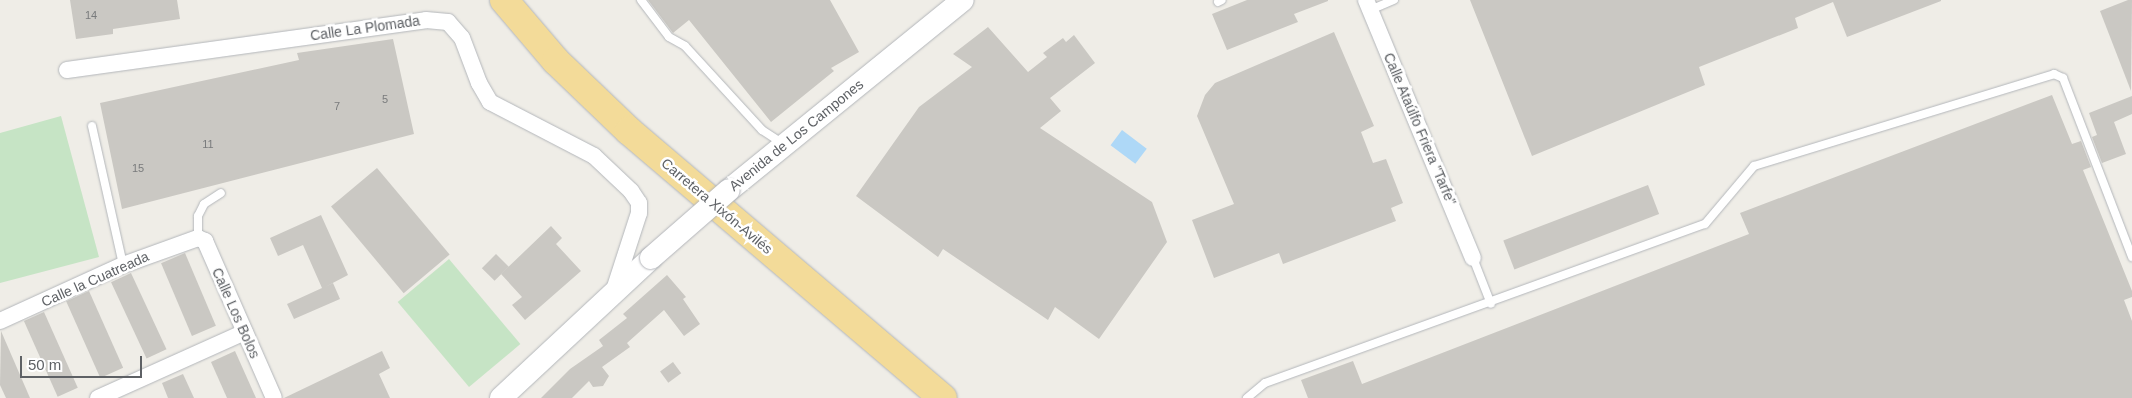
<!DOCTYPE html>
<meta charset="utf-8">
<style>
body{margin:0}
#map{position:relative;width:2132px;height:398px;overflow:hidden;background:#efede7;font-family:Helvetica,sans-serif}
div>[style]{position:absolute}
.green>*{inset:0;background:#c6e4c5;transform-origin:0 0}
.water>*{inset:0;background:#aed8f7;transform-origin:0 0}
.building>*{inset:0;background:#cac8c3;transform-origin:0 0}
.roads{filter:drop-shadow(0 0 1px #b3b6ba) drop-shadow(0 0 1px #b3b6ba)}
.lane>*{height:8px;margin:-4px;padding:0 4px;transform-origin:4px;border-radius:4px;background:#fff}
.street>*{height:16px;margin:-8px;padding:0 8px;transform-origin:8px;border-radius:8px;background:#fff}
.secondary>*{height:22px;margin:-11px;padding:0 11px;transform-origin:11px;border-radius:11px;background:#fff}
.highway>*{height:28px;margin:-14px;padding:0 14px;transform-origin:14px;border-radius:14px;background:#f3db99}
.bridges{filter:drop-shadow(0 0 1px #b3b5ba) drop-shadow(0 0 1px #b3b5ba)}
.secondary-bridge>*{height:22px;margin:-11px;padding:0 11px;transform-origin:11px;border-radius:11px;background:#fff}
span{translate:-50% -50%;white-space:nowrap;text-align:center;line-height:1.15;-webkit-text-stroke:5px #fff;paint-order:stroke}
.number-label{font-size:11px;color:#797b7c}
.number-label span{-webkit-text-stroke-width:0}
.street-label{font-size:14px;color:#5e6165}
.scale{position:absolute;left:20px;top:356px;width:122px;height:22px;box-sizing:border-box;border:2px solid #5e6165;border-top:0;padding-left:6px;font-size:15px;line-height:18px;white-space:nowrap;color:#5e6165;-webkit-text-stroke:4px #fff;paint-order:stroke}
</style>
<div id="map">
<div class="green">
<div style="clip-path:polygon(61px 116px,99px 257px,0 283px,0 133px)"></div>
<div style="left:449px;top:259px;width:111px;height:67px;rotate:50deg"></div>
</div>
<div class="water">
<div style="left:1122px;top:130px;width:31px;height:19px;rotate:37deg"></div>
</div>
<div class="building">
<div style="clip-path:polygon(70px 0,177px 0,180px 19px,113px 29px,113px 34px,76px 39px)"></div>
<div style="clip-path:polygon(648px 0,830px 0,859px 52px,831px 68px,834px 71px,771px 122px,689px 20px,673px 33px)"></div>
<div style="clip-path:polygon(1247px 0,1328px 0,1328px 1px,1294px 14px,1298px 22px,1227px 50px,1212px 14px)"></div>
<div style="clip-path:polygon(1470px 0,1941px 0,1941px 1px,1847px 37px,1833px 2px,1795px 18px,1798px 28px,1699px 67px,1705px 85px,1532px 156px)"></div>
<div style="clip-path:polygon(2128px 0,2132px 0,2131px 91px,2100px 11px)"></div>
<div style="clip-path:polygon(988px 27px,1028px 72px,1047px 57px,1043px 53px,1063px 38px,1066px 42px,1074px 35px,1095px 63px,1050px 98px,1061px 111px,1040px 128px,1152px 202px,1167px 242px,1099px 339px,1055px 307px,1048px 320px,943px 249px,938px 257px,856px 196px,919px 107px,972px 67px,953px 54px)"></div>
<div style="clip-path:polygon(1334px 32px,1374px 126px,1361px 132px,1373px 163px,1386px 159px,1403px 203px,1391px 208px,1396px 221px,1283px 264px,1279px 253px,1214px 278px,1192px 220px,1234px 204px,1197px 116px,1205px 95px,1215px 83px)"></div>
<div style="clip-path:polygon(393px 39px,414px 134px,122px 209px,100px 103px,299px 60px,297px 53px)"></div>
<div style="clip-path:polygon(2052px 95px,2072px 144px,2081px 141px,2091px 167px,2083px 170px,2132px 291px,2132px 297px,2124px 300px,2132px 321px,2132px 398px,1308px 398px,1301px 380px,1353px 361px,1362px 384px,1749px 234px,1740px 213px)"></div>
<div style="clip-path:polygon(2132px 96px,2132px 114px,2114px 122px,2126px 154px,2102px 163px,2092px 137px,2097px 135px,2089px 113px)"></div>
<div style="left:377px;top:168px;width:113px;height:60px;rotate:50deg"></div>
<div style="left:1648px;top:185px;width:31px;height:155px;rotate:69deg"></div>
<div style="clip-path:polygon(321px 215px,348px 275px,325px 287px,333px 283px,340px 299px,294px 319px,287px 304px,322px 288px,303px 245px,278px 256px,270px 238px)"></div>
<div style="clip-path:polygon(551px 226px,562px 238px,556px 244px,581px 271px,525px 320px,512px 305px,522px 297px,501px 274px)"></div>
<div style="left:185px;top:253px;width:79px;height:26px;rotate:67deg"></div>
<div style="left:496px;top:254px;width:18px;height:20px;rotate:45deg"></div>
<div style="left:131px;top:273px;width:84px;height:22px;rotate:65deg"></div>
<div style="clip-path:polygon(667px 275px,686px 297px,683px 299px,700px 324px,684px 336px,664px 310px,627px 343px,630px 347px,602px 367px,609px 376px,603px 386px,593px 387px,589px 381px,572px 398px,541px 398px,570px 369px,603px 346px,599px 340px,627px 318px,623px 314px)"></div>
<div style="left:89px;top:291px;width:84px;height:25px;rotate:66deg"></div>
<div style="left:44px;top:312px;width:83px;height:22px;rotate:66deg"></div>
<div style="clip-path:polygon(1px 331px,30px 398px,6px 398px,0 385px)"></div>
<div style="clip-path:polygon(235px 351px,256px 398px,227px 398px,211px 362px)"></div>
<div style="clip-path:polygon(382px 351px,390px 368px,379px 374px,390px 398px,284px 398px)"></div>
<div style="left:673px;top:362px;width:14px;height:16px;rotate:54deg"></div>
<div style="clip-path:polygon(183px 374px,194px 398px,168px 398px,162px 383px)"></div>
</div>
<div class="roads">
<div class="lane">
<div style="left:641px;top:0;width:46px;rotate:52.9deg"></div>
<div style="left:669px;top:37px;width:18px;rotate:29deg"></div>
<div style="left:685px;top:46px;width:114px;rotate:47.5deg"></div>
<div style="left:762px;top:130px;width:24px;rotate:33deg"></div>
<div style="left:1218px;top:2px;width:4px;rotate:-27deg"></div>
<div style="left:1370px;top:10px;width:26px;rotate:-23deg"></div>
<div style="left:92px;top:126px;width:142px;rotate:77.4deg"></div>
<div style="left:198px;top:238px;width:22px;rotate:-90deg"></div>
<div style="left:198px;top:216px;width:13px;rotate:-63deg"></div>
<div style="left:204px;top:204px;width:20px;rotate:-33deg"></div>
<div style="left:1473px;top:258px;width:49px;rotate:68.6deg"></div>
<div style="left:1247px;top:398px;width:23px;rotate:-40deg"></div>
<div style="left:1265px;top:383px;width:468px;rotate:-19.9deg"></div>
<div style="left:1705px;top:224px;width:76px;rotate:-49.8deg"></div>
<div style="left:1754px;top:166px;width:314px;rotate:-17deg"></div>
<div style="left:2054px;top:74px;width:10px;rotate:24deg"></div>
<div style="left:2063px;top:78px;width:192px;rotate:68.9deg"></div>
</div>
<div class="street">
<div style="left:1366px;top:0;width:279px;rotate:67.5deg"></div>
<div style="left:67px;top:70px;width:362px;rotate:-7.9deg"></div>
<div style="left:426px;top:20px;width:22px;rotate:5deg"></div>
<div style="left:448px;top:22px;width:21px;rotate:49deg"></div>
<div style="left:462px;top:38px;width:48px;rotate:69.3deg"></div>
<div style="left:479px;top:83px;width:22px;rotate:60deg"></div>
<div style="left:490px;top:102px;width:117px;rotate:27.4deg"></div>
<div style="left:594px;top:156px;width:51px;rotate:43.4deg"></div>
<div style="left:631px;top:191px;width:14px;rotate:56deg"></div>
<div style="left:639px;top:203px;width:10px;rotate:90deg"></div>
<div style="left:639px;top:213px;width:84px;rotate:108deg"></div>
<div style="left:0;top:321px;width:135px;rotate:-24.5deg"></div>
<div style="left:123px;top:265px;width:80px;rotate:-19.8deg"></div>
<div style="left:198px;top:238px;width:8px;rotate:23deg"></div>
<div style="left:205px;top:241px;width:171px;rotate:66.3deg"></div>
<div style="left:98px;top:398px;width:161px;rotate:-24.2deg"></div>
</div>
<div class="secondary">
<div style="left:729px;top:190px;width:301px;rotate:-39.1deg"></div>
<div style="left:501px;top:398px;width:205px;rotate:-43deg"></div>
</div>
<div class="highway">
<div style="left:504px;top:0;width:80px;rotate:49.6deg"></div>
<div style="left:556px;top:61px;width:101px;rotate:43.8deg"></div>
<div style="left:629px;top:131px;width:412px;rotate:40.4deg"></div>
</div>
</div>
<div class="bridges">
<div class="secondary-bridge">
<div style="left:651px;top:258px;width:103px;rotate:-41.1deg"></div>
</div>
</div>
<div class="number-label">
<span style="left:91px;top:15px">14</span>
<span style="left:385px;top:99px">5</span>
<span style="left:337px;top:106px">7</span>
<span style="left:208px;top:144px">11</span>
<span style="left:138px;top:168px">15</span>
</div>
<div class="street-label">
<span style="left:365px;top:28px;rotate:-8deg">Calle La Plomada</span>
<span style="left:1420px;top:129px;rotate:67deg">Calle Ataúlfo Friera "Tarfe"</span>
<span style="left:796px;top:135px;rotate:-39deg">Avenida de Los Campones</span>
<span style="left:717px;top:206px;rotate:40deg">Carretera Xixón-Avilés</span>
<span style="left:95px;top:279px;rotate:-24deg">Calle la Cuatreada</span>
<span style="left:236px;top:313px;rotate:66deg">Calle Los Bolos</span>
</div>
<div class="scale">50 m</div>
</div>
